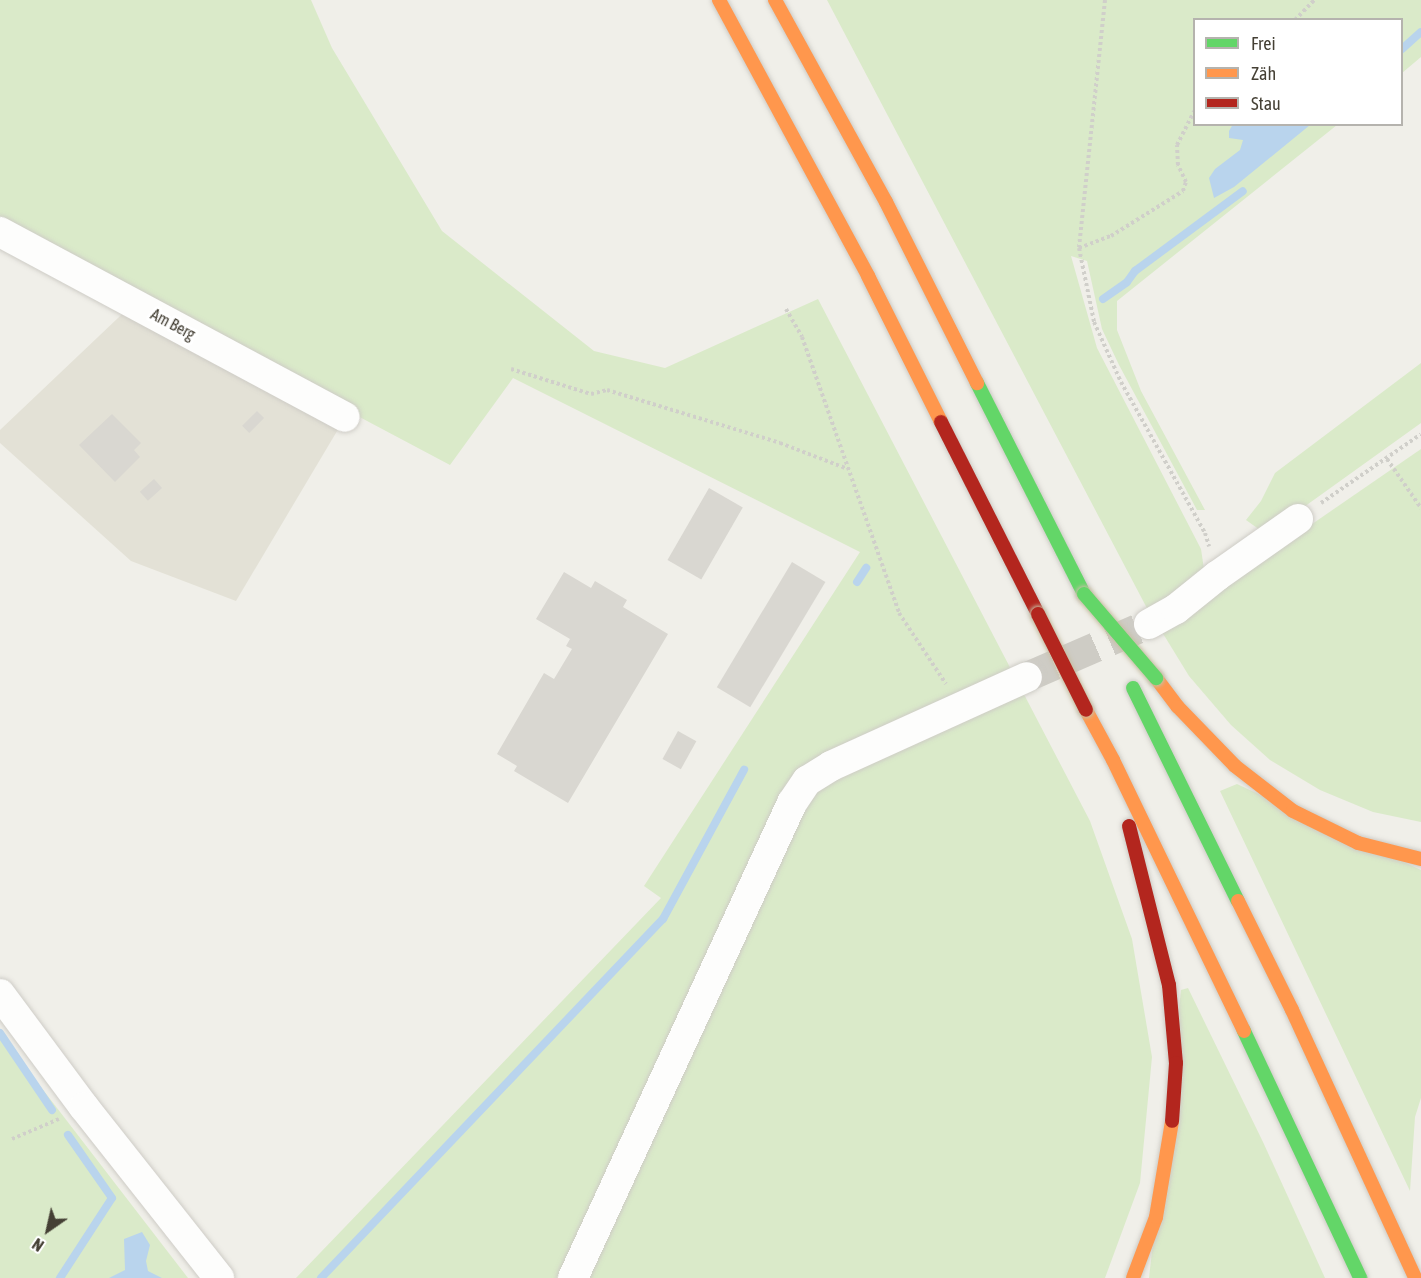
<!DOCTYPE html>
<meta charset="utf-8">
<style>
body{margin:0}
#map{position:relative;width:1421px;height:1278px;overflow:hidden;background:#f0efe9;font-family:"Asap Condensed",sans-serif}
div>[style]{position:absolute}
.residential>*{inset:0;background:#e3e1d6}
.green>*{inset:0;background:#daeac9}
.water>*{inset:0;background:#b9d4ed}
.stream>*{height:8px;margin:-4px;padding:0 4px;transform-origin:4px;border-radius:4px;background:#b9d4ed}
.building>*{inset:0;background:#d9d7d1;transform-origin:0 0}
.street-tunnel>*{height:30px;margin-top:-15px;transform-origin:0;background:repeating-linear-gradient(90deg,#ceccc5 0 30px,transparent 0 45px)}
.path>*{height:4px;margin-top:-2px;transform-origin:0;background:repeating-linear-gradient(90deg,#d0cfca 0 3px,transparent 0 6px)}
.roads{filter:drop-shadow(0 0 2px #ceccc6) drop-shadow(0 0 2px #ceccc6)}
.street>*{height:30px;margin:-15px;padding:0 15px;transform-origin:15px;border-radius:15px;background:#fdfdfc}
.fast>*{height:14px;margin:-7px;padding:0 7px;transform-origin:7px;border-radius:7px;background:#63d668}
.slow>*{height:14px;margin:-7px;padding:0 7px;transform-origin:7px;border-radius:7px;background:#ff974d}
.jam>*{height:14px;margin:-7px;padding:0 7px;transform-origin:7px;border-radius:7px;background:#b3261e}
.bridges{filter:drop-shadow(0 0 2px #c7bfa5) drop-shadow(0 0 2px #c7bfa5)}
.fast-bridge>*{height:14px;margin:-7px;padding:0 7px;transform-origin:7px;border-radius:7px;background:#63d668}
.jam-bridge>*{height:14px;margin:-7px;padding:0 7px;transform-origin:7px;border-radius:7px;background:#b3261e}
span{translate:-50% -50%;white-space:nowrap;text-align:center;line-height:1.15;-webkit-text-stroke:6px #fff;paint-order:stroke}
.street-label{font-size:16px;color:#454035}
.legend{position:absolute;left:1193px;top:18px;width:210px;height:108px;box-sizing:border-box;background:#fff;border:2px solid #b5b3ae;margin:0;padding:8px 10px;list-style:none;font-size:18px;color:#454035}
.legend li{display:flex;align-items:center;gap:12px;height:30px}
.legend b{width:30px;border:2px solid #b5b3ae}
.north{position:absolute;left:18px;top:1200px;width:60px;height:60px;-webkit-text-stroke:4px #fff;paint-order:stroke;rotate:214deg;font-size:16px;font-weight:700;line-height:24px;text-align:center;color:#454035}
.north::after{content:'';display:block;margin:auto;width:21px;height:27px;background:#454035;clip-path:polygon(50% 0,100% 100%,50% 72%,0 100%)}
</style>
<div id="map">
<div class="residential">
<div style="clip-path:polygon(138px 299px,349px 411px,236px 601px,131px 561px,0 443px,0 430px)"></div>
</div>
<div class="green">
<div style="clip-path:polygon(0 0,311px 0,332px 48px,442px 231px,594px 351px,665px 368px,818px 299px,1090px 821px,1132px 939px,1152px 1057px,1140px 1183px,1105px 1278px,296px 1278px,661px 898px,644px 886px,860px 552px,513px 378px,450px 465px,0 226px)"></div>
<div style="clip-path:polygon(827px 0,1421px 0,1421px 57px,1402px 73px,1402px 20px,1194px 20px,1194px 124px,1337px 125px,1117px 301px,1117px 330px,1141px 391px,1205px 510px,1197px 510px,1119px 365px,1102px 329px,1087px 261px,1071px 256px,1097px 348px,1201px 549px,1205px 576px,1150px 614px)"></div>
<div style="clip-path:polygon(1421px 363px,1421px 423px,1290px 517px,1260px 530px,1246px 520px,1261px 501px,1275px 473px)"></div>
<div style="clip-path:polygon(1421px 449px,1421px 822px,1373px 812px,1320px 790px,1270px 760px,1231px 725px,1189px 676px,1162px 632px,1286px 542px)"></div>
<div style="clip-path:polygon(1237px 784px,1421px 870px,1421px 1098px,1415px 1117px,1410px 1191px,1220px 791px)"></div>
<div style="clip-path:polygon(1188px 988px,1263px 1142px,1325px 1278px,1149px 1278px,1181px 990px)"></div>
<div style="clip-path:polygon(0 1034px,188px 1278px,0 1278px)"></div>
</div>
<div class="water">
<div style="clip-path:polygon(1233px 124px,1310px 124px,1310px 125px,1234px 187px,1214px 198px,1209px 178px,1215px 169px,1240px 150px,1243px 140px,1229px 138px,1229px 131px)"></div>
<div style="clip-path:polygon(142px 1232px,150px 1245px,146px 1261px,148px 1271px,162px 1278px,109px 1278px,125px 1270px,124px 1239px)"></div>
</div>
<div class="stream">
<div style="left:1402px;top:49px;width:25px;rotate:-42deg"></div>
<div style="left:1103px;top:299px;width:29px;rotate:-35deg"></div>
<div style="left:1127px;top:282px;width:14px;rotate:-54deg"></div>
<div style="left:1135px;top:271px;width:134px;rotate:-36.5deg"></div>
<div style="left:857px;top:582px;width:17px;rotate:-57deg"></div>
<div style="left:0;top:1033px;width:93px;rotate:56deg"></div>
<div style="left:60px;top:1278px;width:95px;rotate:-57deg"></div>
<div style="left:112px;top:1198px;width:77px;rotate:-124.9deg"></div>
<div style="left:321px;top:1278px;width:496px;rotate:-46.4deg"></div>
<div style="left:663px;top:919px;width:170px;rotate:-61.5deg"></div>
</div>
<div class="building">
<div style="left:257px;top:411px;width:10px;height:21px;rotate:45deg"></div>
<div style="clip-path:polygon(112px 414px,141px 443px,134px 450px,140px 457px,115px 482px,79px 445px)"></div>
<div style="left:154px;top:479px;width:12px;height:19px;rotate:48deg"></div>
<div style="left:709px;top:488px;width:39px;height:83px;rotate:30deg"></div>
<div style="left:792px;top:562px;width:39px;height:146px;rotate:31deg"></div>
<div style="clip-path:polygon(564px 572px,591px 588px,595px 581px,627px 600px,623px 607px,668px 634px,568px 803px,514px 771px,517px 766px,497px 754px,544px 673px,554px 679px,572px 649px,566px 646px,570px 639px,536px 619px)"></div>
<div style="left:678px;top:731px;width:21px;height:32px;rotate:29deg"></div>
</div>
<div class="street-tunnel">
<div style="left:1027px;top:677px;width:125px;rotate:-23.5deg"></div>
</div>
<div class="path">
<div style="left:1105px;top:0;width:249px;rotate:96deg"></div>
<div style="left:1079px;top:248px;width:76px;rotate:78.5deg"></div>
<div style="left:1094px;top:322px;width:66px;rotate:65.8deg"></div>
<div style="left:1121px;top:382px;width:173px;rotate:60.9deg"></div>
<div style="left:1205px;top:533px;width:14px;rotate:73deg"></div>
<div style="left:1295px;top:20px;width:28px;rotate:-46deg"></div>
<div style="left:1079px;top:248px;width:34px;rotate:-21deg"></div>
<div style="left:1111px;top:236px;width:85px;rotate:-32deg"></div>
<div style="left:1183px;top:191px;width:9px;rotate:-72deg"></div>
<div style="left:1186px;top:182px;width:19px;rotate:-115deg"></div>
<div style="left:1178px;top:165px;width:20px;rotate:-93deg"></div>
<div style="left:1177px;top:145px;width:38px;rotate:-63deg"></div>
<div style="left:786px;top:309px;width:32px;rotate:60deg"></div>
<div style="left:802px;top:337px;width:293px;rotate:70.6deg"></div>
<div style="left:899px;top:613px;width:85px;rotate:56.5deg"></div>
<div style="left:511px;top:369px;width:84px;rotate:17.4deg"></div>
<div style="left:591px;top:394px;width:16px;rotate:-14deg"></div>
<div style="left:607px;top:390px;width:181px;rotate:17deg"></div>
<div style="left:780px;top:443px;width:73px;rotate:20.9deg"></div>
<div style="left:1387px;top:459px;width:60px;rotate:55.2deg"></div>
<div style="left:1321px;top:503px;width:121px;rotate:-34.6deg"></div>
<div style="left:12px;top:1139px;width:51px;rotate:-23.1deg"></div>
</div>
<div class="roads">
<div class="street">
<div style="left:0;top:232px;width:391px;rotate:28.2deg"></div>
<div style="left:1149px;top:624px;width:31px;rotate:-29deg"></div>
<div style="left:1176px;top:609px;width:53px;rotate:-38.8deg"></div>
<div style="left:1217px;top:576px;width:99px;rotate:-35.1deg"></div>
<div style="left:0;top:994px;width:141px;rotate:53.4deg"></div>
<div style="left:84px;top:1107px;width:218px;rotate:51.7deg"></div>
<div style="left:573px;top:1278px;width:523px;rotate:-65.25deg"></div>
<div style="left:792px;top:803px;width:27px;rotate:-56deg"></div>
<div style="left:807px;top:781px;width:28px;rotate:-32deg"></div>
<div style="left:831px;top:766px;width:215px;rotate:-24.4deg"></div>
</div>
<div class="fast">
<div style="left:977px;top:383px;width:237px;rotate:63.1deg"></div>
<div style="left:1133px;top:688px;width:237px;rotate:63.8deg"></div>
<div style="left:1244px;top:1031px;width:273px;rotate:64.8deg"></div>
</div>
<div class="slow">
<div style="left:719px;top:0;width:314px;rotate:61.6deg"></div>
<div style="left:868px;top:276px;width:163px;rotate:63.4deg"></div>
<div style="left:775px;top:0;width:230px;rotate:61.2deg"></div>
<div style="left:886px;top:202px;width:203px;rotate:63.3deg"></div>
<div style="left:1156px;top:678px;width:36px;rotate:53deg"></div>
<div style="left:1178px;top:707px;width:82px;rotate:46deg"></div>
<div style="left:1235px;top:766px;width:73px;rotate:37.8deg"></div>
<div style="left:1293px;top:811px;width:72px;rotate:26.2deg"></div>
<div style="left:1358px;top:843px;width:65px;rotate:14.3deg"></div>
<div style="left:1086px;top:710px;width:57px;rotate:61.6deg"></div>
<div style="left:1113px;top:760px;width:301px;rotate:64.2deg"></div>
<div style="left:1238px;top:901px;width:122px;rotate:63.6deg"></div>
<div style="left:1292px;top:1010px;width:295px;rotate:65.3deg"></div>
<div style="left:1133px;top:1278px;width:65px;rotate:-69.3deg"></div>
<div style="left:1156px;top:1217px;width:97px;rotate:-80.5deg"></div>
</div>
<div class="jam">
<div style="left:941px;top:422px;width:215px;rotate:63.2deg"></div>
<div style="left:1129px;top:826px;width:164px;rotate:75.9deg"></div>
<div style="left:1169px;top:985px;width:78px;rotate:84.9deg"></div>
<div style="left:1176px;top:1063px;width:58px;rotate:93.9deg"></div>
</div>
</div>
<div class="bridges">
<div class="fast-bridge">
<div style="left:1084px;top:594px;width:111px;rotate:49.4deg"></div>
</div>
<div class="jam-bridge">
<div style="left:1038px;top:614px;width:107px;rotate:63.4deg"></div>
</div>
</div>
<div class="street-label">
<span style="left:173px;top:324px;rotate:28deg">Am Berg</span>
</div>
<ul class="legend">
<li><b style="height:8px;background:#63d668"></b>Frei</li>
<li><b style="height:8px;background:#ff974d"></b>Zäh</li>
<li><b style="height:8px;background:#b3261e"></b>Stau</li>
</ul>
<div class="north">N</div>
</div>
